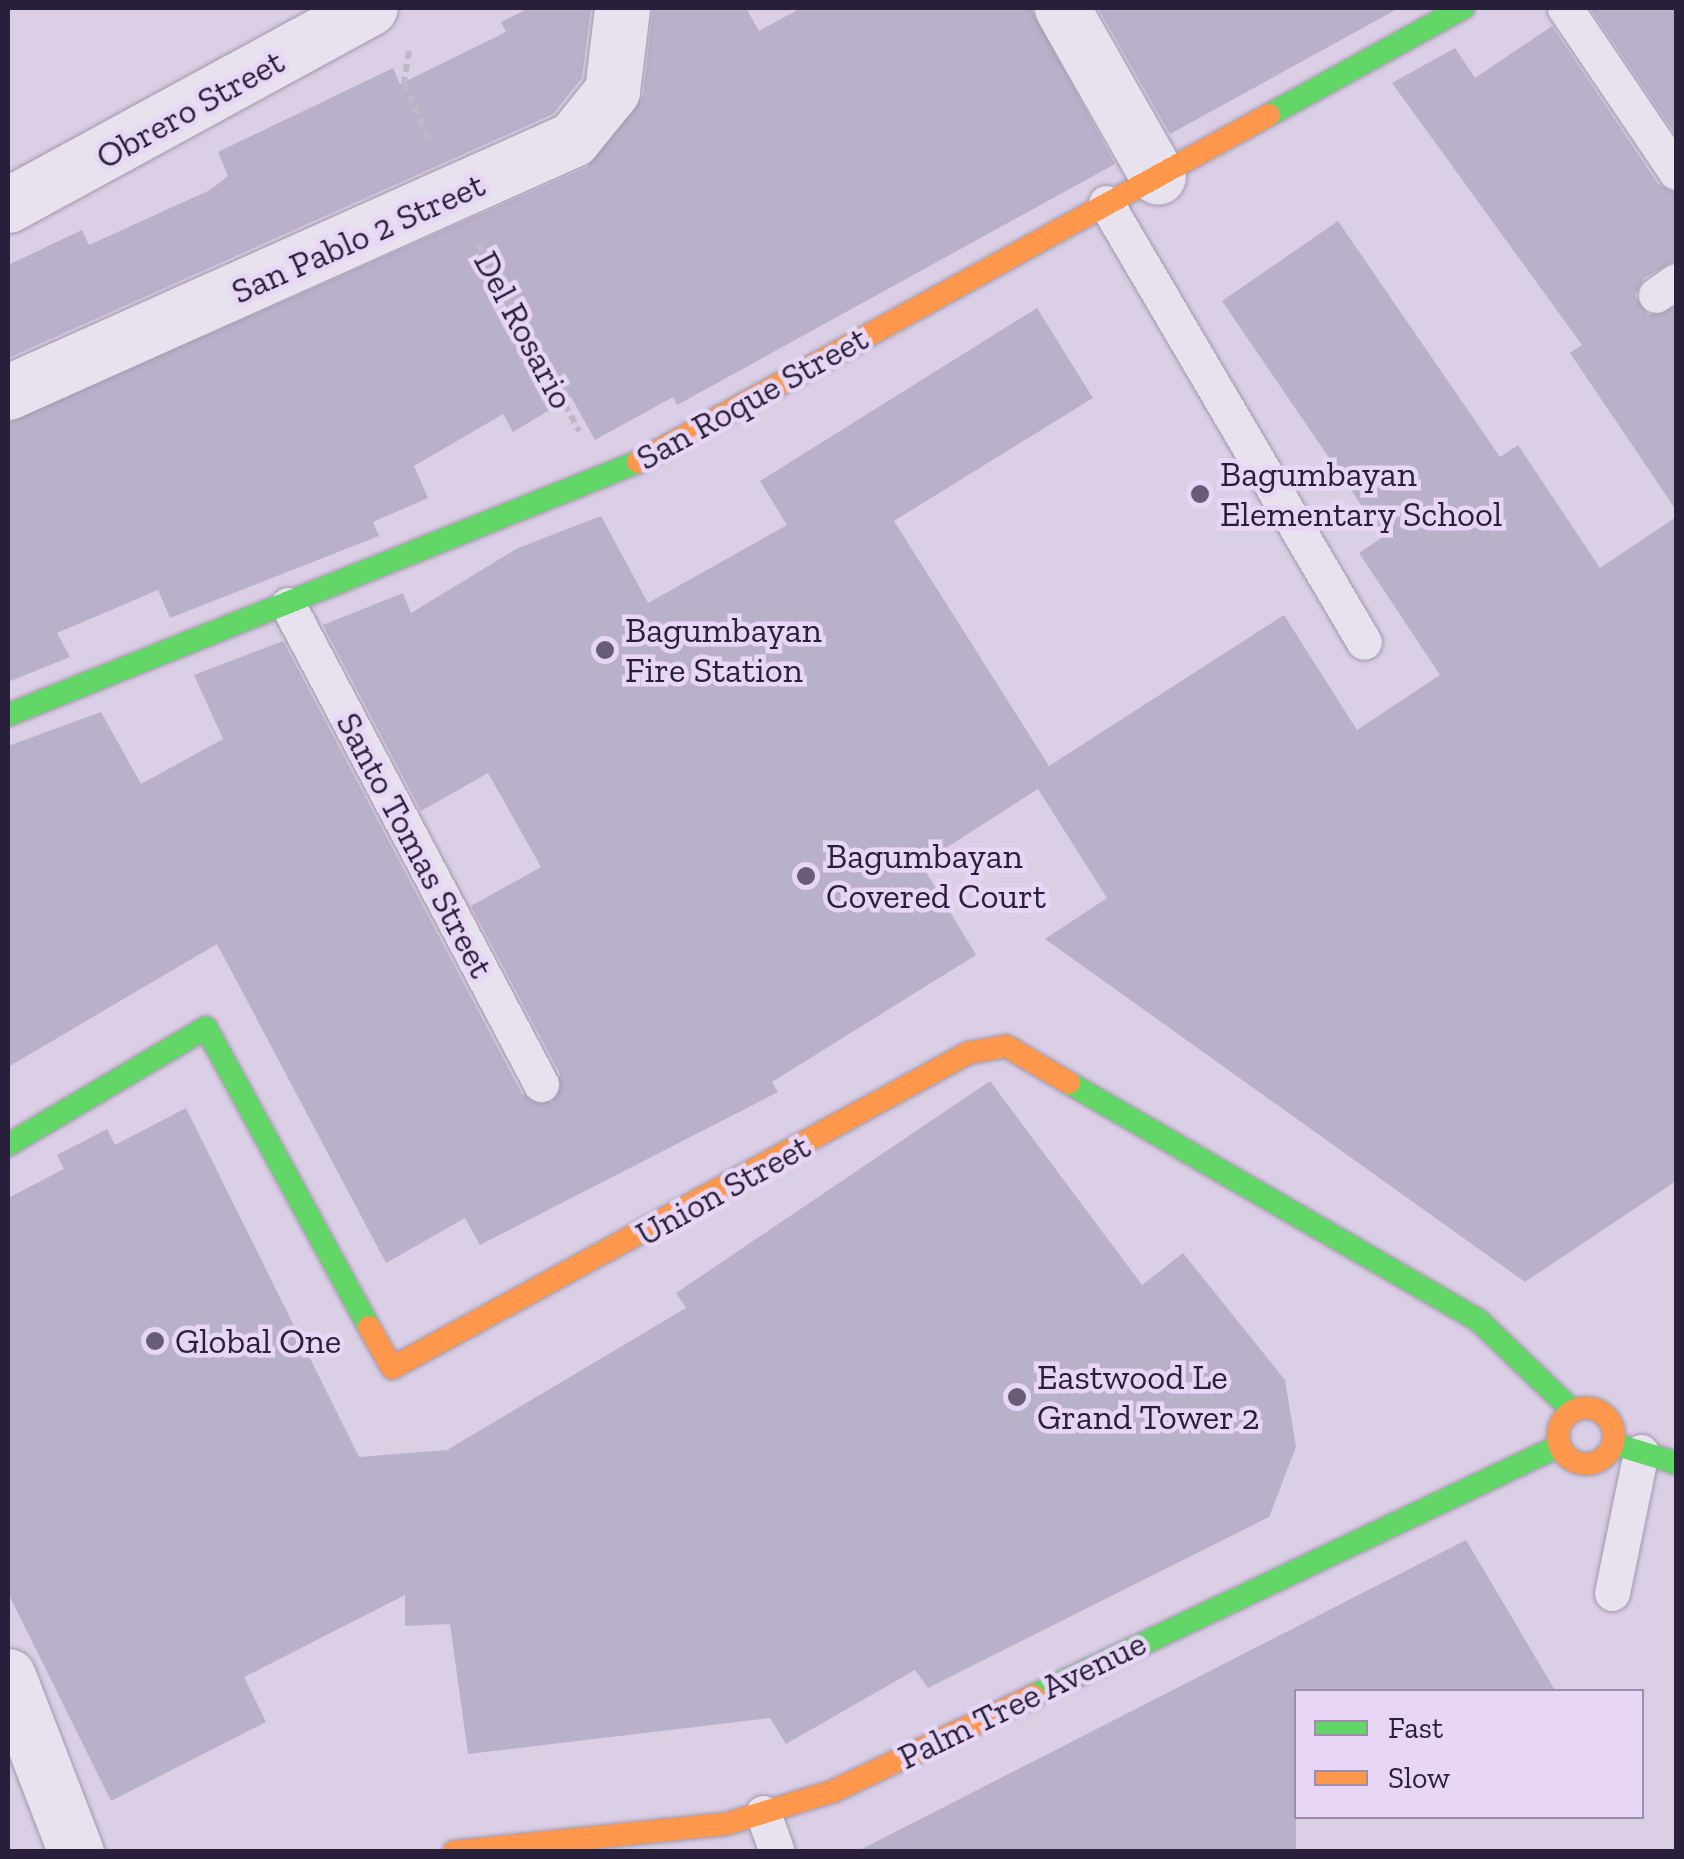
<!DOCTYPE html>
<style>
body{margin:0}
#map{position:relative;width:1684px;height:1859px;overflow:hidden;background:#dbcfe6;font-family:"Zilla Slab",serif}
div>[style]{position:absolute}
.building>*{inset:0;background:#b9b0ca}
.path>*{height:6px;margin-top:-3px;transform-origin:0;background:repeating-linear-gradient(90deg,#bfb8c7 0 8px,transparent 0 13px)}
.roads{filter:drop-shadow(0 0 2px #a198ab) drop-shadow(0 0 2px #a198ab)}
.lane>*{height:35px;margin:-17.5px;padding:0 17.5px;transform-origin:17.5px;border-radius:17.5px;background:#e8e1ee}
.street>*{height:55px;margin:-27.5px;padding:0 27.5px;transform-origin:27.5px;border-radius:27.5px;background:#e8e1ee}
.fast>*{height:22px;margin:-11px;padding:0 11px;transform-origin:11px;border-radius:11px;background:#63d668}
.slow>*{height:22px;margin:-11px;padding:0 11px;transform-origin:11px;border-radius:11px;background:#ff974d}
.slow>.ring{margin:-11px;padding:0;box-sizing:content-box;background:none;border:22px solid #ff974d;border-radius:50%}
.dots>*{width:28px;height:28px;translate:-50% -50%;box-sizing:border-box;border:5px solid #e8d6f6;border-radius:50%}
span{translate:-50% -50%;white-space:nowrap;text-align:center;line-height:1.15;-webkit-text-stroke:9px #e8d6f6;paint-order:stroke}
.street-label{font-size:35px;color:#281f3a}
.poi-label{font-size:35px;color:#281f3a}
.left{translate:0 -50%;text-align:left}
.frame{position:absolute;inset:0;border:10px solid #281f3a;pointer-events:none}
.legend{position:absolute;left:1294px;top:1689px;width:350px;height:130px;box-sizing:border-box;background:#e8d6f6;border:2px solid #9b8dab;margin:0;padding:12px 18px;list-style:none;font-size:30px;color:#281f3a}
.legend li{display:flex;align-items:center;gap:20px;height:50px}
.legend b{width:50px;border:2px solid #9b8dab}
</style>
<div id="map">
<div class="building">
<div style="clip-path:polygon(529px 8px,591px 8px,582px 78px,553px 114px,8px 358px,8px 265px,82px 230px,89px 245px,210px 190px,228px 176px,218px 152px,393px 68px,400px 84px,506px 32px,501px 22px)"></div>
<div style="clip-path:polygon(653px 8px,746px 8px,759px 31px,801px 8px,1031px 8px,1115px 164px,677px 405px,673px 397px,595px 440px,571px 397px,513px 432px,503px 414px,414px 466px,428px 498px,373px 522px,379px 536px,170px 618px,158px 590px,57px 633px,70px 657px,8px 682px,8px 423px,587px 167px,643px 96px)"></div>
<div style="clip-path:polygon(1098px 8px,1399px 8px,1170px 134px)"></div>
<div style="clip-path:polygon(1590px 8px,1676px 8px,1676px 135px)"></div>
<div style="clip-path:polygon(1552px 26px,1658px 184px,1676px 193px,1676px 260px,1644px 278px,1635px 296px,1648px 315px,1676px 307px,1676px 510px,1570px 353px,1582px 345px,1392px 83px,1455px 48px,1475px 78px)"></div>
<div style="clip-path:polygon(1338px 221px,1500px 457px,1518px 445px,1600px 568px,1676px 517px,1676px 1181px,1525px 1282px,1045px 939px,1107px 898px,1038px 789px,921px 864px,976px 955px,772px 1082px,778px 1092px,480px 1245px,465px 1218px,386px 1263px,217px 944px,8px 1067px,8px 746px,101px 712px,141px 784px,223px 739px,194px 675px,283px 641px,522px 1094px,552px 1102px,560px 1074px,471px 906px,541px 867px,488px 773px,421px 811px,323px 625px,403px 593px,411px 613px,518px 548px,601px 516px,648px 603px,787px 525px,760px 481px,1037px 308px,1093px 398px,894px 521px,1049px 766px,1284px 615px,1357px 730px,1440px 675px,1359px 553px,1383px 537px,1222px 301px)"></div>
<div style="clip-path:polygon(990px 1081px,1142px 1285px,1183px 1253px,1285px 1380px,1296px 1447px,1269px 1517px,928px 1688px,915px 1670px,786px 1744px,770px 1718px,468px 1754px,450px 1624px,405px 1626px,405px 1595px,244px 1677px,266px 1722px,111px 1801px,8px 1593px,8px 1198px,64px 1169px,57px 1155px,107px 1129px,115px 1145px,186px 1108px,359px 1457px,447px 1450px,686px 1308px,676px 1293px)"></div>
<div style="clip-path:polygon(1466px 1540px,1556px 1692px,1296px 1692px,1296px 1852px,856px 1852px)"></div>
</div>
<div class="path">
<div style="left:409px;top:51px;width:32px;rotate:99deg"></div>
<div style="left:404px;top:83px;width:65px;rotate:66.6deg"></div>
<div style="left:478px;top:244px;width:213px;rotate:61.6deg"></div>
</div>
<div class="roads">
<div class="lane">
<div style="left:1565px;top:8px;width:198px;rotate:55.9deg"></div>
<div style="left:1106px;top:203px;width:509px;rotate:59.56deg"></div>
<div style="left:1656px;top:295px;width:24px;rotate:-35deg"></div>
<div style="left:288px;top:605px;width:542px;rotate:62.16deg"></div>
<div style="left:1612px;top:1593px;width:144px;rotate:-78.4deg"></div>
<div style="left:763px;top:1813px;width:41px;rotate:70.3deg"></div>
</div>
<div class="street">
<div style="left:1062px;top:8px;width:194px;rotate:60.4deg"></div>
<div style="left:8px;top:205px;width:412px;rotate:-28.6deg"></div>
<div style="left:8px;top:392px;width:619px;rotate:-24.12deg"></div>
<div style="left:573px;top:139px;width:62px;rotate:-50.9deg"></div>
<div style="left:612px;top:91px;width:84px;rotate:-83.1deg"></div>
<div style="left:8px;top:1676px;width:189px;rotate:68.9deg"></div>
</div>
<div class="fast">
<div style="left:1269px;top:115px;width:222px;rotate:-28.9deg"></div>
<div style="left:8px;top:715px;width:679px;rotate:-21.88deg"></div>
<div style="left:1069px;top:1083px;width:473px;rotate:30.1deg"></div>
<div style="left:1478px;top:1320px;width:130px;rotate:43.8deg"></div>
<div style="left:8px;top:1145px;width:230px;rotate:-30.6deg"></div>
<div style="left:206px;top:1028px;width:341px;rotate:61.4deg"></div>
<div style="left:1614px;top:1444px;width:65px;rotate:17deg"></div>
<div style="left:1033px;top:1696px;width:582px;rotate:-25.42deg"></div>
</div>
<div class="slow">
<div style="left:638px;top:462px;width:720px;rotate:-28.81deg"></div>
<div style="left:369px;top:1327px;width:47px;rotate:60.7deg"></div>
<div style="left:392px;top:1368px;width:657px;rotate:-28.67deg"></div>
<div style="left:968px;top:1053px;width:39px;rotate:-10deg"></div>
<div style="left:1006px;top:1046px;width:73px;rotate:30.4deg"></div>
<div class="ring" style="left:1558px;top:1408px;width:34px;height:34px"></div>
<div style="left:454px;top:1852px;width:273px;rotate:-5.9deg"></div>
<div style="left:726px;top:1824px;width:113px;rotate:-17deg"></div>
<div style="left:834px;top:1791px;width:221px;rotate:-25.5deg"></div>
</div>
</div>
<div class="dots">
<div style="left:1200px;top:494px;background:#675d76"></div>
<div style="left:605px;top:650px;background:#675d76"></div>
<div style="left:806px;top:876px;background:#675d76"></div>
<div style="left:155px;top:1341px;background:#675d76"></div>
<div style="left:1017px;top:1397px;background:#675d76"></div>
</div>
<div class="street-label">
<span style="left:190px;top:109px;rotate:-29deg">Obrero Street</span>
<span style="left:358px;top:238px;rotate:-24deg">San Pablo 2 Street</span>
<span style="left:524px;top:330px;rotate:62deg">Del Rosario</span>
<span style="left:752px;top:398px;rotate:-29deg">San Roque Street</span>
<span style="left:415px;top:845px;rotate:62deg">Santo Tomas Street</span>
<span style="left:723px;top:1190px;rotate:-29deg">Union Street</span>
<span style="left:1022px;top:1700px;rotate:-26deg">Palm Tree Avenue</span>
</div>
<div class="poi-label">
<span class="left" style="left:1220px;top:494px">Bagumbayan<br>Elementary School</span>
<span class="left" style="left:625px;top:650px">Bagumbayan<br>Fire Station</span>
<span class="left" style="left:826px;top:876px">Bagumbayan<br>Covered Court</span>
<span class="left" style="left:175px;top:1341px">Global One</span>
<span class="left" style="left:1037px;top:1397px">Eastwood Le<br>Grand Tower 2</span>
</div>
<div class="frame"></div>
<ul class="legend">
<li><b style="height:12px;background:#63d668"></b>Fast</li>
<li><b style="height:12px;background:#ff974d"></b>Slow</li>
</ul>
</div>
